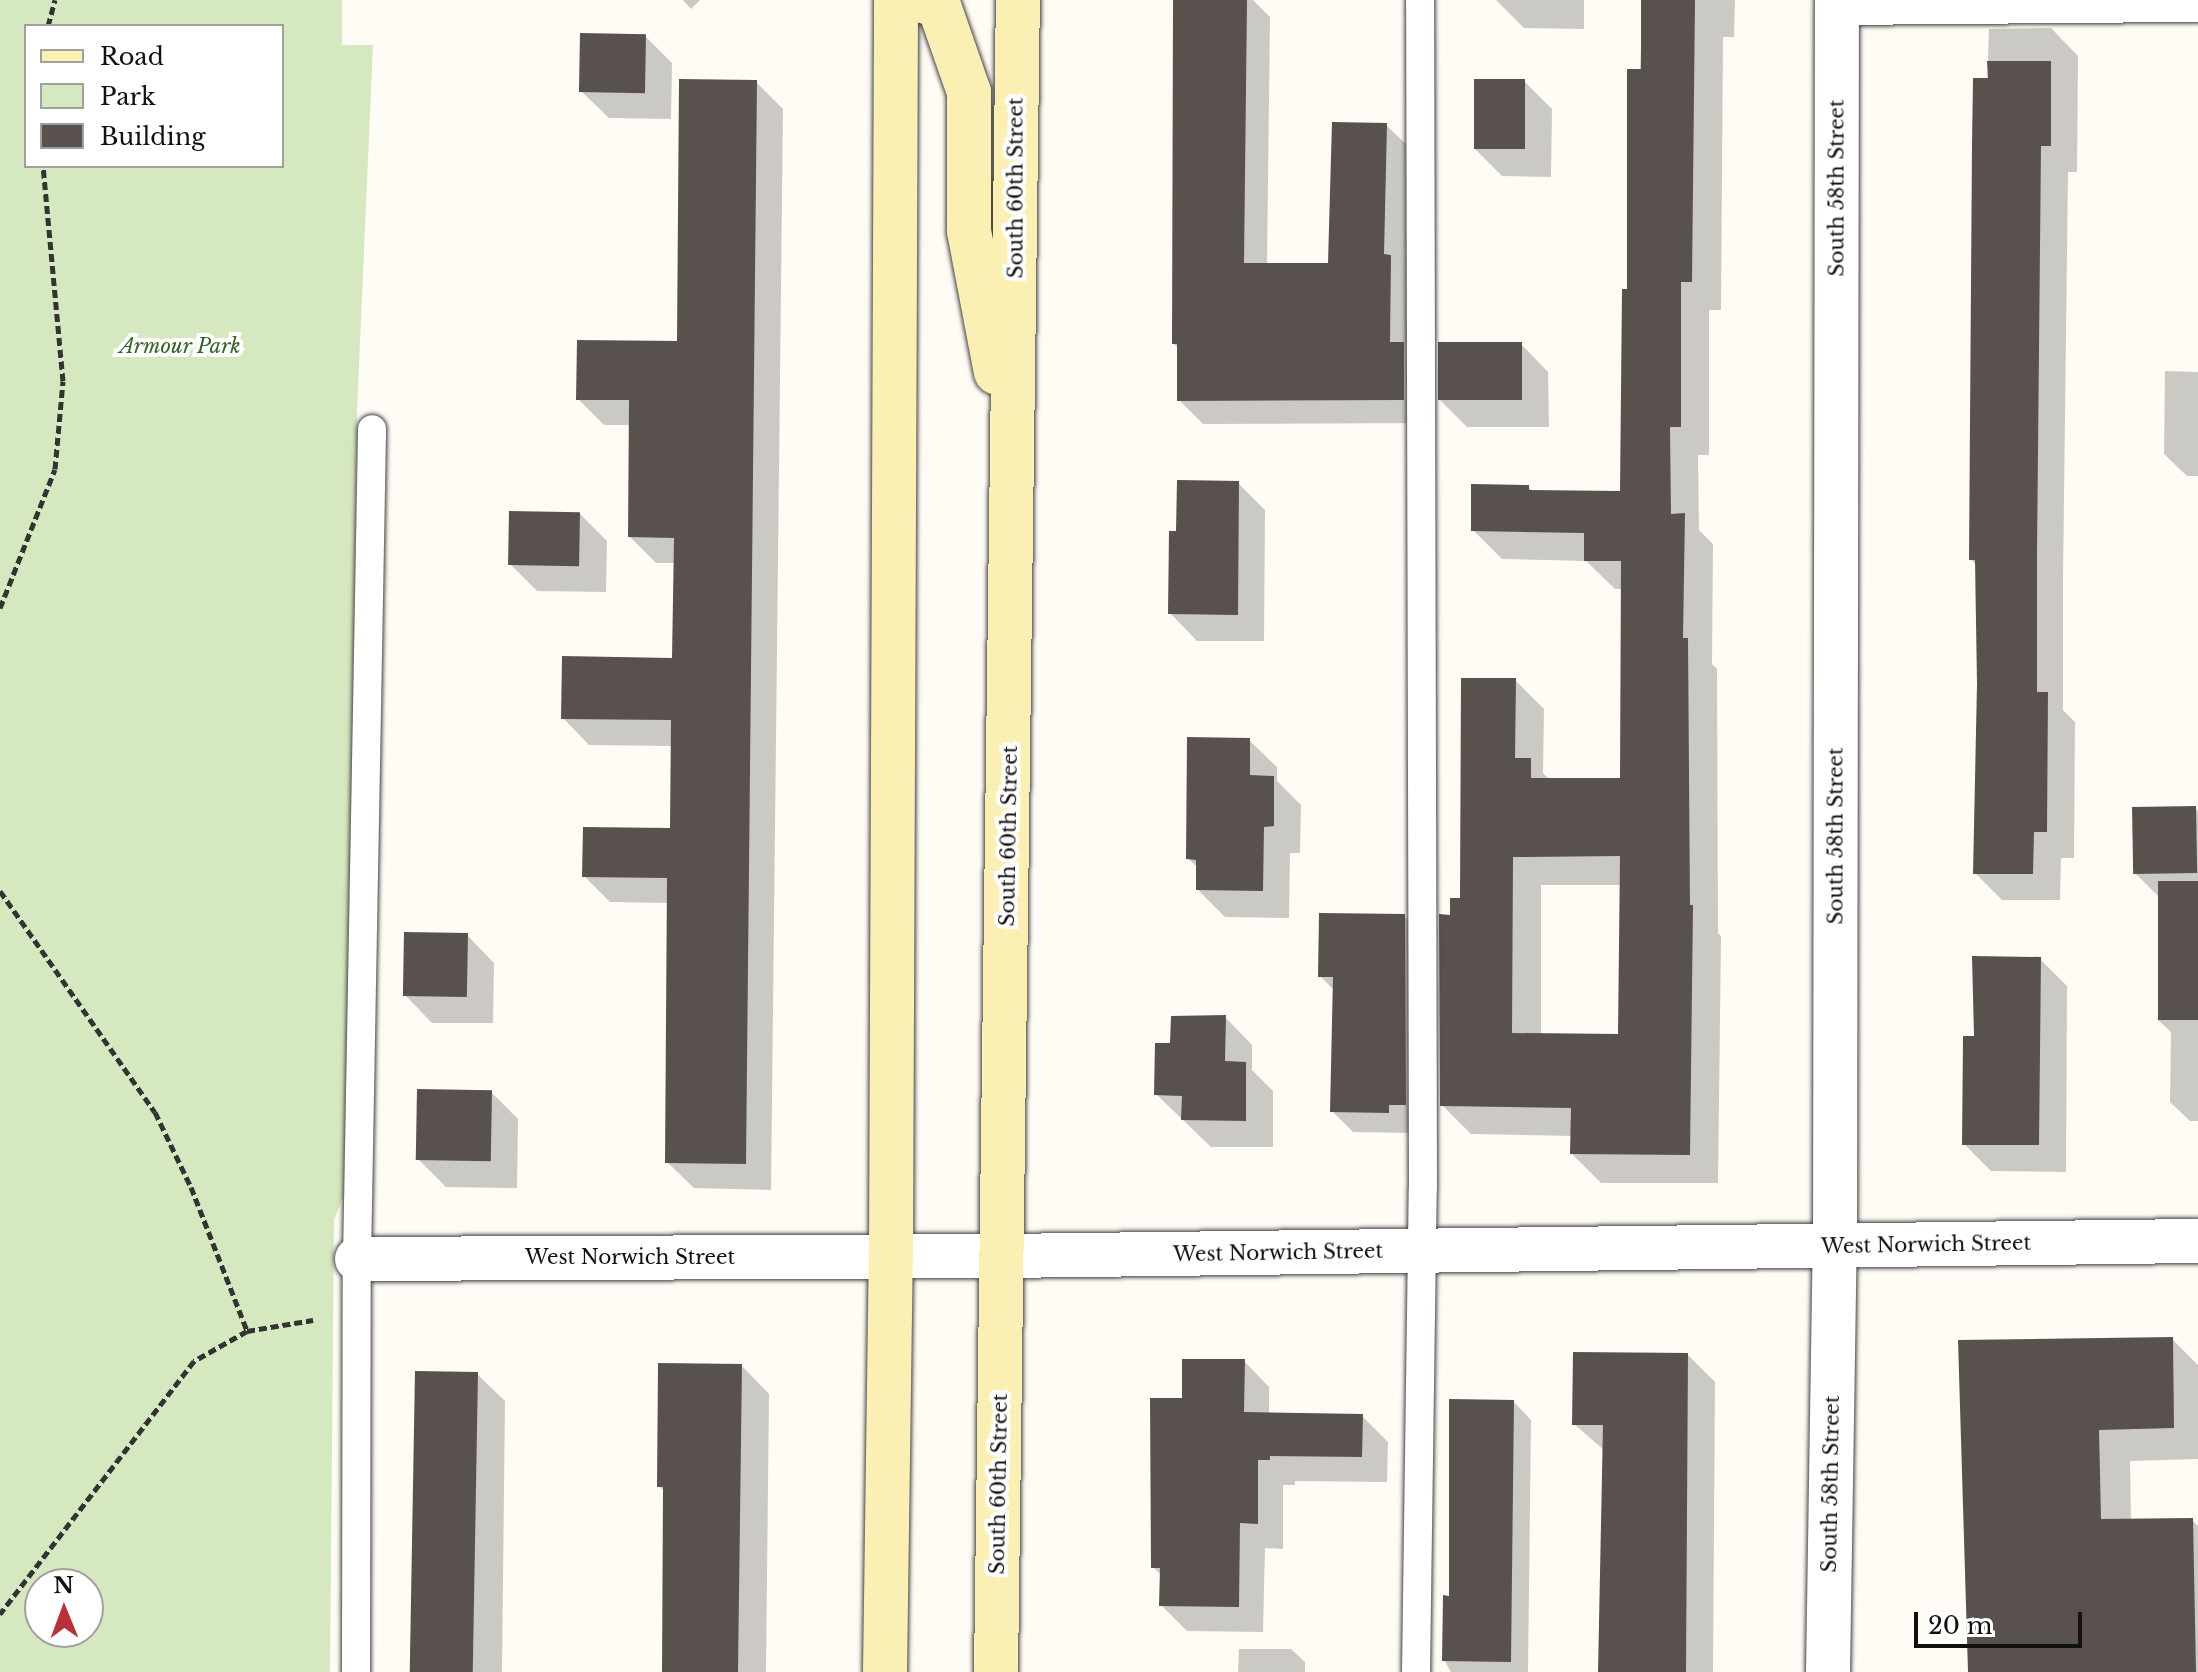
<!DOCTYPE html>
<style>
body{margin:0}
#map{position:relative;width:2198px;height:1672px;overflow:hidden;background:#fefcf5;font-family:"Libre Baskerville",serif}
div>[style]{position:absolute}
.green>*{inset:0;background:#d6e8bf}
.shadow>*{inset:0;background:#0003}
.building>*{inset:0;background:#59514d;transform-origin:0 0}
.path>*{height:5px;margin-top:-2.5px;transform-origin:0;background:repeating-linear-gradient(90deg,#333 0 8px,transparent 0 12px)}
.roads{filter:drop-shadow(0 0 2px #444) drop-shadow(0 0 2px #444)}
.service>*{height:28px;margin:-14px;padding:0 14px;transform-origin:14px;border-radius:14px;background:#fff}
.minor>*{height:44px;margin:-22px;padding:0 22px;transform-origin:22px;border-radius:22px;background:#fff}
.secondary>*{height:44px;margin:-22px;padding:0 22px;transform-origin:22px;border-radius:22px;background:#fbf0b4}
span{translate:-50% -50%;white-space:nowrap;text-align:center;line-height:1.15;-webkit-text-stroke:8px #fff;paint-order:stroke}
.street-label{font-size:20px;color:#111}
.park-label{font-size:20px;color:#346623;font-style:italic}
.legend{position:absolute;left:24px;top:24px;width:260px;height:144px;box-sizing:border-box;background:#fff;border:2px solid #a0a0a0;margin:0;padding:10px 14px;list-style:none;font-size:24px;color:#111}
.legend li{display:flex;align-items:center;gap:16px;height:40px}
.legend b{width:40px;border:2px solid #a0a0a0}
.north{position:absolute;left:24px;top:1568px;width:80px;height:80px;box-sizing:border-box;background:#fff;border:2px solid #a0a0a0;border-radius:50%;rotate:359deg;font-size:22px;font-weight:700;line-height:32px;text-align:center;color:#111}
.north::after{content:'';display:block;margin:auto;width:28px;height:36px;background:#bb2f3b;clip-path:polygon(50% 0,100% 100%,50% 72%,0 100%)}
.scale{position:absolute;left:1914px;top:1612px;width:168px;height:36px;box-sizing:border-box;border:4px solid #111;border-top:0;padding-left:10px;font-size:24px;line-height:28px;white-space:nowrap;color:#111;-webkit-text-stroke:6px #fff;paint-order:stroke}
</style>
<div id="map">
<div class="green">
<div style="clip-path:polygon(evenodd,0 0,342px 0,342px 45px,373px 45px,357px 411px,347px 1187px,334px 1220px,330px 1672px,0 1672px,0 0,26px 26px,282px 26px,282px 166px,26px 166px,26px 26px,0 0,40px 1584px,88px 1584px,88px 1632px,40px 1632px,40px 1584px)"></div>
</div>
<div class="shadow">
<div style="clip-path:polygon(683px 0,700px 0,691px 9px)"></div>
<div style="clip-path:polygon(1175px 0,1253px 0,1270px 17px,1267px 265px,1330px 265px,1386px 125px,1410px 148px,1427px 423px,1203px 424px,1179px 400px,1179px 349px,1174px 344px)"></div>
<div style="clip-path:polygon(1496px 0,1584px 0,1584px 29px,1524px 28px)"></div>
<div style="clip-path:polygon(evenodd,1643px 0,1735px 0,1734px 37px,1723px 37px,1721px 310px,1709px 310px,1709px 455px,1698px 455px,1699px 530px,1713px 544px,1712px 664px,1717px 669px,1718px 933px,1721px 936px,1718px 1183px,1601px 1183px,1572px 1154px,1572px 1136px,1471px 1134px,1442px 1105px,1452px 917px,1462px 900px,1515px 680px,1544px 709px,1543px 773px,1550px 780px,1622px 780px,1623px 589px,1615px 589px,1586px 561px,1502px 559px,1473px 530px,1528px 487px,1534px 492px,1622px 493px,1643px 0,1541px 885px,1622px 885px,1620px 1037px,1541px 1036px,1541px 885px)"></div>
<div style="clip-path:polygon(2051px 28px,2078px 56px,2077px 172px,2068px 172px,2063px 581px,2063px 710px,2075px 722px,2074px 858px,2061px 858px,2060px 900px,2002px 900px,1975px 873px,1979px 684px,1977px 566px,1971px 559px,1989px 29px)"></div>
<div style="clip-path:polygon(645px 36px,672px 63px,671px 119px,609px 118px,581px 91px)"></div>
<div style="clip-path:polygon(1524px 81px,1552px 109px,1551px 177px,1502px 176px,1474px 148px)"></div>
<div style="clip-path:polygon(756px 82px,783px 109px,771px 1190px,694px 1188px,667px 1162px,669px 903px,610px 902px,584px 876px,672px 830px,673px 746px,589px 745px,563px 718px,674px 660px,675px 563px,656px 563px,630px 537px,631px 425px,604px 425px,578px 399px,678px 343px)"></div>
<div style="clip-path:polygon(1521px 344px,1548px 372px,1549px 427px,1467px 427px,1440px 400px)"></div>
<div style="clip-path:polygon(2165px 371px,2198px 372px,2198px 476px,2187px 476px,2164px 454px)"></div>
<div style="clip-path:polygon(1238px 483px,1265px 510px,1264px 641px,1197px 641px,1170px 613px,1178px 533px)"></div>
<div style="clip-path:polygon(580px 514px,607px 541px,606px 592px,537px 591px,510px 564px)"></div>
<div style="clip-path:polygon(1249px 740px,1277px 767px,1277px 781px,1301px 805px,1300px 853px,1290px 853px,1289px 918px,1225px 917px,1198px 890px,1198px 868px,1188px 858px)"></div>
<div style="clip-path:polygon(2195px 808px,2198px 811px,2198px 900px,2162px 900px,2134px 872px)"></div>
<div style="clip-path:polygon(1404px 916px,1425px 937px,1409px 1133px,1353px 1132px,1332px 1111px,1335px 991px,1320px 976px)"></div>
<div style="clip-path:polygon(467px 935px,494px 963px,493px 1023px,432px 1023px,405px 995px)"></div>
<div style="clip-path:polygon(2040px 959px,2067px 986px,2066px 1172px,1991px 1171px,1964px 1144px,1976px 1038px)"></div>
<div style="clip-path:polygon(2198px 960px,2198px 1121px,2190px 1121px,2170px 1102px,2171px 1032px,2157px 1019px)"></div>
<div style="clip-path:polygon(1225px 1017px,1252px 1045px,1252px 1070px,1273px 1091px,1273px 1147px,1211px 1147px,1156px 1094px,1172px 1044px)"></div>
<div style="clip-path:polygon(491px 1092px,518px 1119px,517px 1188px,446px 1187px,419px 1160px)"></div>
<div style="clip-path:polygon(2172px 1339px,2198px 1365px,2198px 1459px,2130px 1461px,2131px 1521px,2192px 1520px,2198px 1526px,2198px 1672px,1969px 1672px,1960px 1342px)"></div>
<div style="clip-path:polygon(1688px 1355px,1715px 1382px,1713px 1672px,1601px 1672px,1605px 1451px,1574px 1424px)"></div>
<div style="clip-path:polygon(1244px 1361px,1269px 1387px,1269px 1415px,1362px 1416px,1388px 1442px,1387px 1482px,1295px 1481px,1295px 1485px,1283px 1485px,1283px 1549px,1265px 1548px,1263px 1632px,1187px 1631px,1161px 1605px,1162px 1576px,1153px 1567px,1184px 1400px)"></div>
<div style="clip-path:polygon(742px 1366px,769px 1394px,766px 1672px,664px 1672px,665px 1492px,659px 1486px)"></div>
<div style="clip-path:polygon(477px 1374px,505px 1401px,502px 1672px,411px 1672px,411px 1651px,416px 1651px)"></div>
<div style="clip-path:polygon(1514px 1402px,1531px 1420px,1528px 1672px,1451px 1672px,1444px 1660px,1451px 1598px)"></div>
<div style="clip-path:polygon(1239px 1649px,1291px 1649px,1305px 1662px,1305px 1672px,1238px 1672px)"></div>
</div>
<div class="building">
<div style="clip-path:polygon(1173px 0,1247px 0,1244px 263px,1328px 263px,1332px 122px,1387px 123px,1384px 254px,1391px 255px,1390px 342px,1404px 342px,1404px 400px,1177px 401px,1177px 344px,1172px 344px)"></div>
<div style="clip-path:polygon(evenodd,1641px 0,1695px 0,1692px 282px,1681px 282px,1681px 427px,1670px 427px,1671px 514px,1685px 513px,1683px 638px,1688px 638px,1690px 905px,1693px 905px,1690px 1155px,1570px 1154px,1571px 1108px,1440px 1106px,1439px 914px,1450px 915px,1450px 898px,1460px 898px,1461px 678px,1516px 678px,1515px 758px,1531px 758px,1531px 778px,1620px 778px,1621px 561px,1584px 561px,1584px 533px,1471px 531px,1471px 484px,1529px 485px,1529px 490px,1620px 491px,1622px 289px,1627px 289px,1627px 69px,1641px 69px,1641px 0,1620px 856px,1618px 1034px,1512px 1033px,1513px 857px,1620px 856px)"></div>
<div style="left:580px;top:33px;width:66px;height:59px;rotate:1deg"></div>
<div style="clip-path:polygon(1987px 61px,2051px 61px,2051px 146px,2041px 146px,2037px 553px,2037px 692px,2048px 692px,2047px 832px,2034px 832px,2033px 874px,1973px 874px,1977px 684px,1975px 560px,1969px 560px,1972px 145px,1973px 78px,1988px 78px)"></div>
<div style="clip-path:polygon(679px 79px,757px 80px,746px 1164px,665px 1163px,667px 878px,582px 877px,583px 827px,670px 828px,671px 720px,561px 719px,562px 656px,672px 658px,674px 538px,628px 537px,629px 400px,576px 400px,577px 340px,677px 341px)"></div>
<div style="left:1474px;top:79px;width:51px;height:70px"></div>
<div style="left:1438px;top:342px;width:84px;height:58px"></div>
<div style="clip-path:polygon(1177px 480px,1239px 481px,1238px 615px,1168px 614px,1169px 531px,1176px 531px)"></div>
<div style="left:509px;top:511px;width:71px;height:54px;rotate:1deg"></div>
<div style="clip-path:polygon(1187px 737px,1250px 738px,1250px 775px,1274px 776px,1274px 826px,1264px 827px,1263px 891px,1196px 890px,1196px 860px,1186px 859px)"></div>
<div style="left:2196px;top:806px;width:67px;height:64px;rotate:89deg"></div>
<div style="left:2158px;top:881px;width:40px;height:139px"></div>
<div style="clip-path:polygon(1319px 913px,1405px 914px,1406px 1105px,1389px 1105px,1389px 1113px,1330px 1112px,1333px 977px,1318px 977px)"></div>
<div style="left:404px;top:932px;width:64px;height:64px;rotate:1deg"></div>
<div style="clip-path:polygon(1972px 956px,2041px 957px,2039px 1145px,1962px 1145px,1963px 1036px,1974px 1036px)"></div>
<div style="clip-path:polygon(1226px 1015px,1225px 1061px,1246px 1062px,1246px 1121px,1181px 1120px,1182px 1096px,1154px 1095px,1155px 1043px,1170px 1043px,1171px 1016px)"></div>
<div style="left:417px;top:1089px;width:75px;height:71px;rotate:1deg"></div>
<div style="clip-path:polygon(2173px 1337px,2174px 1428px,2099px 1430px,2101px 1519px,2193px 1518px,2196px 1672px,1968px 1672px,1958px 1340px)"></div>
<div style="clip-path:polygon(1573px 1352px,1688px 1353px,1686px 1672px,1598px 1672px,1603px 1425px,1572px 1425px)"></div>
<div style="clip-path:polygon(1182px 1359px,1245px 1359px,1244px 1412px,1363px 1414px,1362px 1457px,1270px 1456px,1270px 1460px,1258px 1460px,1258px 1524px,1240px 1523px,1239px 1607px,1159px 1606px,1160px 1568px,1151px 1568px,1150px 1398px,1182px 1398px)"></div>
<div style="clip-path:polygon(658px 1363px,742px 1364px,738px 1672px,662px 1672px,663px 1487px,657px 1487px)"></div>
<div style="left:415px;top:1371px;width:63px;height:301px;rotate:1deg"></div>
<div style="clip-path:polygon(1449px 1399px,1514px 1400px,1511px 1662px,1442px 1661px,1443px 1595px,1449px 1596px)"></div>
</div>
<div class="path">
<div style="left:48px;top:26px;width:27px;rotate:-75deg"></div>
<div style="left:0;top:608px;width:149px;rotate:-68.4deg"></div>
<div style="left:55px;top:469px;width:88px;rotate:-84.8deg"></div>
<div style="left:63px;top:381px;width:216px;rotate:-95.3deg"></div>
<div style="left:0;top:891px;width:270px;rotate:55deg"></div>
<div style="left:155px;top:1112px;width:83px;rotate:64.4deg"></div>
<div style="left:191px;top:1187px;width:155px;rotate:68.7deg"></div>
<div style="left:247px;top:1331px;width:61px;rotate:150.5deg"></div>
<div style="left:194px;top:1361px;width:319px;rotate:127.5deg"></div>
<div style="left:247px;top:1331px;width:67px;rotate:-9.5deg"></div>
</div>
<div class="roads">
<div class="service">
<div style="left:1837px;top:11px;width:361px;rotate:-0.5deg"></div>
<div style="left:356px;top:1672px;width:413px;rotate:-89.9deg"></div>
<div style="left:357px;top:1259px;width:830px;rotate:-88.96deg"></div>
<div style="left:1416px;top:1672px;width:484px;rotate:-89.2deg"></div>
<div style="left:1423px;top:1188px;width:1188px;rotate:-90.14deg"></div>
</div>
<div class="minor">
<div style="left:357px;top:1259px;width:645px;rotate:-0.27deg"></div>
<div style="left:1002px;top:1256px;width:1196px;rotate:-0.72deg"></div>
<div style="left:1828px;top:1672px;width:426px;rotate:-89.1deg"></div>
<div style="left:1835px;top:1246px;width:1246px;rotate:-89.91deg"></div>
</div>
<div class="secondary">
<div style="left:920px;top:0;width:20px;rotate:18deg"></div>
<div style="left:939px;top:6px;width:91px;rotate:70.8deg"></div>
<div style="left:969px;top:92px;width:139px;rotate:90deg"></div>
<div style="left:969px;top:231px;width:144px;rotate:79.2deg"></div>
<div style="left:885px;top:1672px;width:417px;rotate:-89.2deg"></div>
<div style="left:891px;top:1255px;width:1255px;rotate:-89.77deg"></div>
<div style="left:996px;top:1672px;width:1672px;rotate:-89.25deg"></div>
</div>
</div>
<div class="street-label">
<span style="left:1016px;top:188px;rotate:-90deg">South 60th Street</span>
<span style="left:1837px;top:188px;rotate:-90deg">South 58th Street</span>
<span style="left:1009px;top:836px;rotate:-89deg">South 60th Street</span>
<span style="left:1836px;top:836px;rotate:-90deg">South 58th Street</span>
<span style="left:1926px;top:1245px;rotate:-1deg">West Norwich Street</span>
<span style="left:1278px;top:1253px;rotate:-1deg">West Norwich Street</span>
<span style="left:630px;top:1257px">West Norwich Street</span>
<span style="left:999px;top:1484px;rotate:-89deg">South 60th Street</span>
<span style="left:1831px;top:1484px;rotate:-89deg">South 58th Street</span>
</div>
<div class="park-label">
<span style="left:180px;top:346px">Armour Park</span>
</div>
<ul class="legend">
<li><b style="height:10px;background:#fbf0b4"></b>Road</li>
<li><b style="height:22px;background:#d6e8bf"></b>Park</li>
<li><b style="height:22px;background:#59514d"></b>Building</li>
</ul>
<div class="north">N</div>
<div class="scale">20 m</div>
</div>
